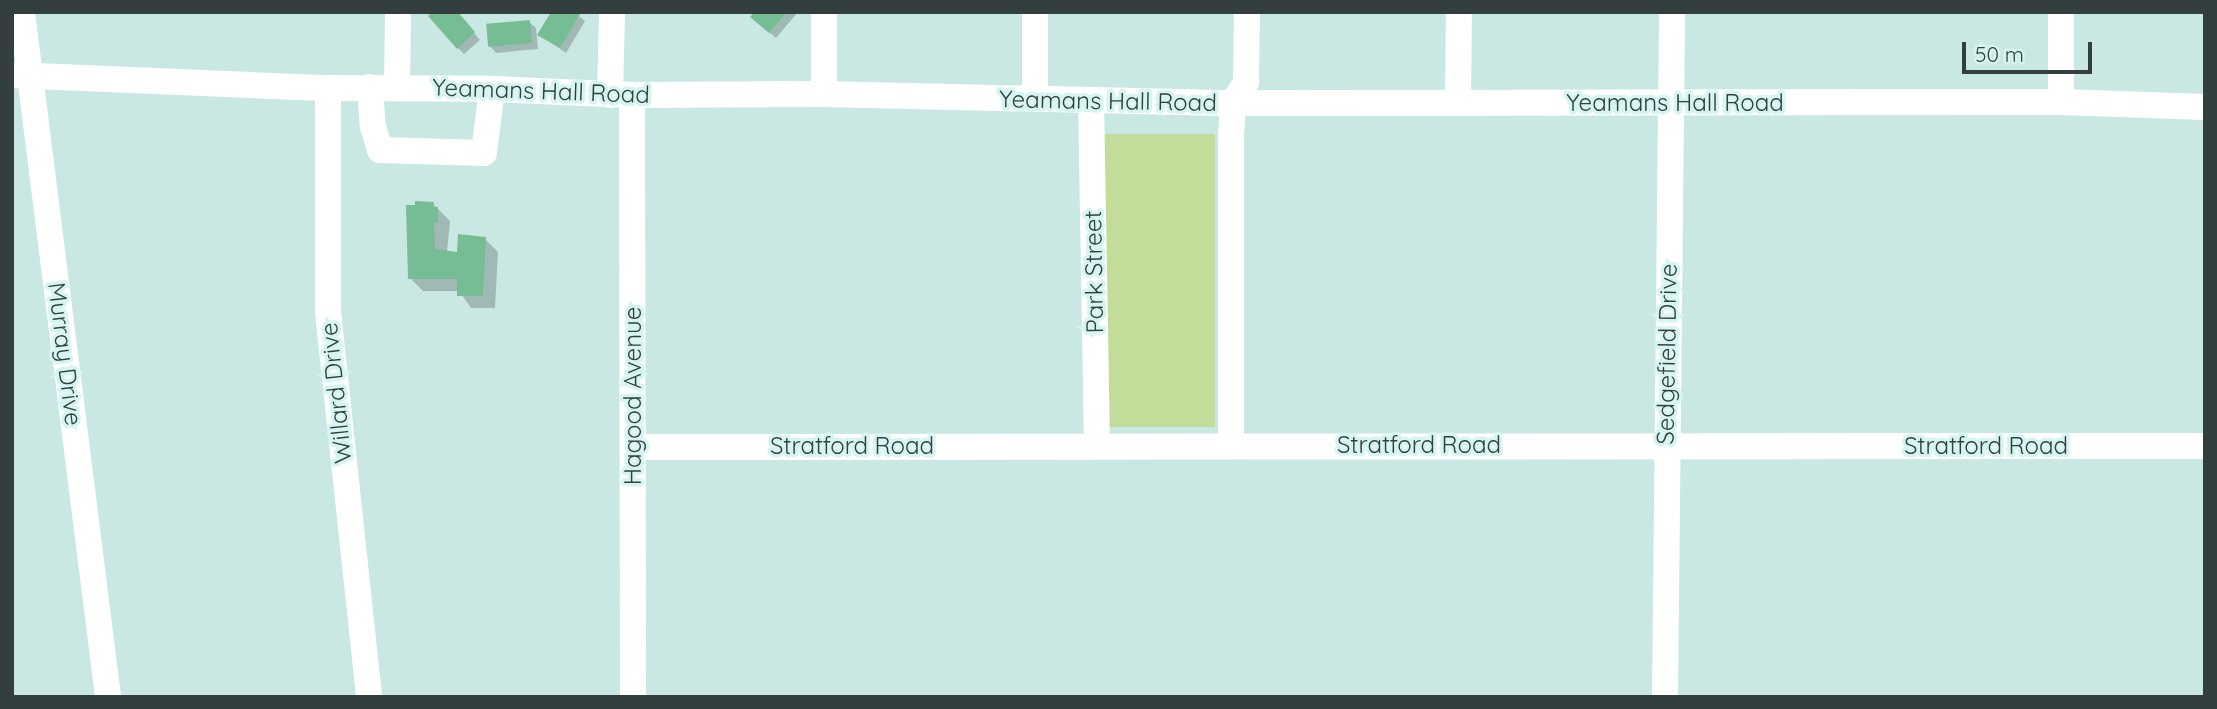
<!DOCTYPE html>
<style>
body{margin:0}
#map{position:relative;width:2217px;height:709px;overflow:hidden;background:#c9e8e4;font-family:Quicksand,sans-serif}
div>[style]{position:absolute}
.green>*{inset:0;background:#c2dd9a;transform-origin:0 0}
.shadow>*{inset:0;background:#0003}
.building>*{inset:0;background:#76bd93;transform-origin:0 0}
.minor>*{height:26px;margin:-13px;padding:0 13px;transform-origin:13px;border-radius:13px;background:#fff}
span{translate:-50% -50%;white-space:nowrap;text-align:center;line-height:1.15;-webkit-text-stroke:7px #d6f5f2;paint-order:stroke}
.street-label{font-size:24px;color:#333f3e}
.frame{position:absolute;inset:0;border:14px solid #333f3e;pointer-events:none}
.scale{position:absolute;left:1962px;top:42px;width:130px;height:32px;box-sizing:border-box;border:4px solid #333f3e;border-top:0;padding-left:9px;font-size:21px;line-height:24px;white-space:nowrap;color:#333f3e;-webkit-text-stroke:5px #d6f5f2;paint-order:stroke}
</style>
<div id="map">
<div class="green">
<div style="left:1098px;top:134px;width:117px;height:293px"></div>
</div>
<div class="shadow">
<div style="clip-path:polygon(456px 12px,480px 40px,464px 54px,458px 48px)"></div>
<div style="clip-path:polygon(552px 12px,573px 12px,585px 21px,566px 53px,540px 35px)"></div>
<div style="clip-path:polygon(756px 12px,798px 12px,776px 38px,758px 23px)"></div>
<div style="clip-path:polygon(529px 22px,536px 28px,538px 49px,496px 53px,490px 46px)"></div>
<div style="clip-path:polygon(433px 204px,450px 221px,447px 252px,459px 253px,485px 239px,498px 252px,495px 308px,471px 308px,459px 291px,423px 291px,410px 278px)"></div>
</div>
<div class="building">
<div style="clip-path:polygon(432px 12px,458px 12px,475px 32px,457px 49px,428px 16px)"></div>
<div style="clip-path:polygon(551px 12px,580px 14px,560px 48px,537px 35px)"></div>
<div style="clip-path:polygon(754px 12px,787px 12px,769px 33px,750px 17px)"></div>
<div style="left:530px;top:20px;width:23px;height:44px;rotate:85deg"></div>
<div style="clip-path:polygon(415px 201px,434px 202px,433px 207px,438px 207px,438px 222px,434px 223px,435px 249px,457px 252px,458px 234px,486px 237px,483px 296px,457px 296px,457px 279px,408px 279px,406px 205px,415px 205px)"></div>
</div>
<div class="minor">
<div style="left:22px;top:12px;width:690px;rotate:82.84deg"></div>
<div style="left:824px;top:12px;width:82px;rotate:90deg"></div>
<div style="left:1035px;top:12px;width:87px;rotate:90deg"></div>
<div style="left:12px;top:75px;width:316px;rotate:2.4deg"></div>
<div style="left:328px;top:88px;width:164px;rotate:0.3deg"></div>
<div style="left:492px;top:89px;width:140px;rotate:2.5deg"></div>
<div style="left:632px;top:95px;width:192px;rotate:-0.3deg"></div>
<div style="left:824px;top:94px;width:409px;rotate:1.3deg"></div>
<div style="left:1233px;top:103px;width:828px;rotate:-0.07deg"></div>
<div style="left:2061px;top:102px;width:144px;rotate:2deg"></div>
<div style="left:370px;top:87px;width:39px;rotate:86deg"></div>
<div style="left:373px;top:126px;width:25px;rotate:74deg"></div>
<div style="left:380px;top:150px;width:104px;rotate:1.7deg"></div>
<div style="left:484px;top:153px;width:64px;rotate:-82.9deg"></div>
<div style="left:397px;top:87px;width:75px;rotate:-89.2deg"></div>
<div style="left:328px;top:88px;width:224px;rotate:90deg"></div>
<div style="left:328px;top:312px;width:387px;rotate:83.9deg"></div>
<div style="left:610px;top:95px;width:83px;rotate:-88.6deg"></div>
<div style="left:632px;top:95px;width:602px;rotate:89.9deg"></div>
<div style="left:1091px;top:100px;width:345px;rotate:89deg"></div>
<div style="left:1458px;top:101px;width:89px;rotate:-89.4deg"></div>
<div style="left:2061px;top:102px;width:90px;rotate:-90deg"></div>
<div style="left:1231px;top:444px;width:309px;rotate:-90deg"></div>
<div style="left:1231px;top:135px;width:32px;rotate:-86deg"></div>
<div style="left:1233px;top:103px;width:25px;rotate:-58deg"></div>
<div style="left:1246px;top:82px;width:70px;rotate:-89.2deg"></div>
<div style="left:633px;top:447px;width:1572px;rotate:-0.04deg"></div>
<div style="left:1665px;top:697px;width:685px;rotate:-89.41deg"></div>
</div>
<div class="street-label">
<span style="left:541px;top:91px;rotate:2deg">Yeamans Hall Road</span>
<span style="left:1108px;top:101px;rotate:1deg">Yeamans Hall Road</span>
<span style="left:1675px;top:103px">Yeamans Hall Road</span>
<span style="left:1094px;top:272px;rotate:-91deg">Park Street</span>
<span style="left:65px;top:354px;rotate:83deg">Murray Drive</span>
<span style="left:1667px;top:354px;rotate:-89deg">Sedgefield Drive</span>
<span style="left:336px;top:393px;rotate:-96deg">Willard Drive</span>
<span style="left:633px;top:396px;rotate:-90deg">Hagood Avenue</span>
<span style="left:1419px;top:445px">Stratford Road</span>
<span style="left:852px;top:446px">Stratford Road</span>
<span style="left:1986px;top:446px">Stratford Road</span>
</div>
<div class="frame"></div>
<div class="scale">50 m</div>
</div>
